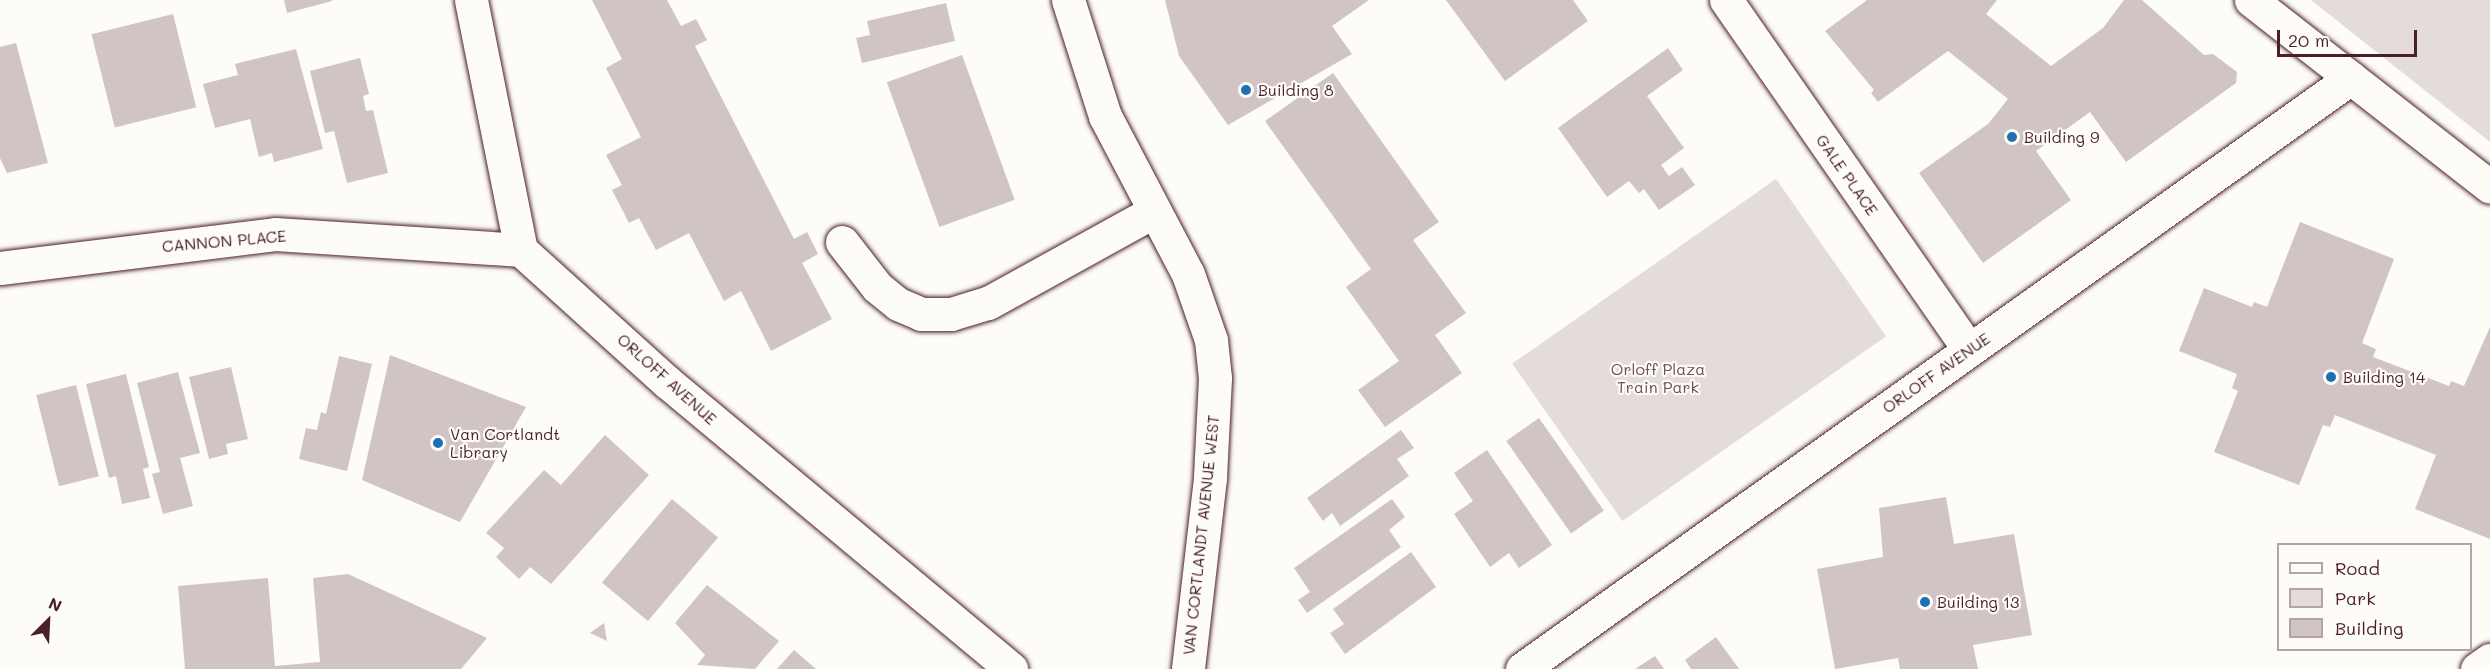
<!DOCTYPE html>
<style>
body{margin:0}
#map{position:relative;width:2490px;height:669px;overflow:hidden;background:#fdfcf7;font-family:Mali,sans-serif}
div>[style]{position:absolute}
.green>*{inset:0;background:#e3dcda;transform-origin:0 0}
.building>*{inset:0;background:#d0c5c4;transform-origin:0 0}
.roads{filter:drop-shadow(0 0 2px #4a1f2b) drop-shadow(0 0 2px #4a1f2b)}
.minor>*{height:33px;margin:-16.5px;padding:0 16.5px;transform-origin:16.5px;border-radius:16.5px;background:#fdfcf7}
.major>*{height:33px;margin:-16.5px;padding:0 16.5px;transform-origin:16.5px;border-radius:16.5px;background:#fdfcf7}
.dots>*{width:16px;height:16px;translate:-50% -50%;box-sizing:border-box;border:3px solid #fdfcf7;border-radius:50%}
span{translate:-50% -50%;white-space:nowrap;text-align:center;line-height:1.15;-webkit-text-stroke:4.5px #fdfcf7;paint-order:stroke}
.poi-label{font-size:16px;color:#4a1f2b}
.left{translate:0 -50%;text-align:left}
.street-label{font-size:16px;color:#4a1f2b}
.park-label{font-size:16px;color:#704e57}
.legend{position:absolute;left:2277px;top:543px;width:195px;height:108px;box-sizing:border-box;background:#fdfcf7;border:2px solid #b5a4a5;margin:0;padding:8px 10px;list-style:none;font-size:18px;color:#4a1f2b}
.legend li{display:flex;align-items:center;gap:12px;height:30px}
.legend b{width:30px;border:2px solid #b5a4a5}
.north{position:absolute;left:18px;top:591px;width:60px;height:60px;-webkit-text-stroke:4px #fdfcf7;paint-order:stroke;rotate:24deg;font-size:16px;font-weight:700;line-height:24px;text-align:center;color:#4a1f2b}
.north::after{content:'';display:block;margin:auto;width:21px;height:27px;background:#4a1f2b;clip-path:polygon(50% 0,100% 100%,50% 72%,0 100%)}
.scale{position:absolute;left:2277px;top:30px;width:140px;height:27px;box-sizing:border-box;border:3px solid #4a1f2b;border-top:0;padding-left:8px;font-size:18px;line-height:21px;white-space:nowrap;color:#4a1f2b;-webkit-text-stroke:4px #fdfcf7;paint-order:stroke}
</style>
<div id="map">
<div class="green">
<div style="clip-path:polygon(2311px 0,2490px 0,2490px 142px)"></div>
<div style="left:1776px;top:179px;width:192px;height:322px;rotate:55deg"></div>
</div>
<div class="building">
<div style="clip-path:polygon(284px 0,332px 0,332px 1px,287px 13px)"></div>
<div style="clip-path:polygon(592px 0,667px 0,681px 26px,696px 19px,707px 40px,695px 46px,794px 239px,807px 232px,818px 254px,802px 263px,832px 319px,771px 351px,741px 291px,724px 301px,689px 233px,656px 250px,639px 218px,629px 223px,612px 190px,622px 185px,606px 155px,641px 137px,606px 68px,622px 59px)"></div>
<div style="clip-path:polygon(1165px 0,1369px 0,1332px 26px,1352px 54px,1228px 125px,1179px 56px)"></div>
<div style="clip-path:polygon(1446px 0,1573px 0,1588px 21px,1505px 81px)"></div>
<div style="clip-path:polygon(1867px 0,1997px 0,1986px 14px,2051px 66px,2103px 28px,2124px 0,2142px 0,2204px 55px,2213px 54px,2237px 72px,2236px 83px,2126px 162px,2090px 112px,2036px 151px,2071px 200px,1983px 263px,1919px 173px,1988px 124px,2008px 99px,1948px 51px,1878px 102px,1871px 93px,1874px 90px,1825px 31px)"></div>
<div style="clip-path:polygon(946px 3px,955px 41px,862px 63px,856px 38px,870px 35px,867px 21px)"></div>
<div style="left:173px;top:14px;width:96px;height:84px;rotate:76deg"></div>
<div style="clip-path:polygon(16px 43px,48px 163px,7px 173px,0 158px,0 47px)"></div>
<div style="clip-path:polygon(1668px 48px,1683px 70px,1647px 96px,1684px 148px,1661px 165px,1669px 176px,1682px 167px,1695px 185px,1659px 210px,1644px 189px,1639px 193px,1629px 181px,1607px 197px,1558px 128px)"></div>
<div style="clip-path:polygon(296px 49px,323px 149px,274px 162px,272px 153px,259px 157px,250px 119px,215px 128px,203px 84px,238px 75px,235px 64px)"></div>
<div style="left:962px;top:55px;width:154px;height:80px;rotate:70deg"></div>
<div style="clip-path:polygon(360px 58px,369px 94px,363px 96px,366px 111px,373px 110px,388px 173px,347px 183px,334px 131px,325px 133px,310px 71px)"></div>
<div style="clip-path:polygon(1333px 73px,1439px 222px,1413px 240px,1466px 313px,1435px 335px,1462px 373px,1385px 427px,1358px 390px,1399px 361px,1346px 287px,1371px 269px,1265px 121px)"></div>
<div style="clip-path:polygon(2300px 222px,2394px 259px,2362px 343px,2376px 349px,2373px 357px,2449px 386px,2451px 381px,2464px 386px,2490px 327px,2490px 539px,2415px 509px,2436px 455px,2335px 415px,2330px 427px,2323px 425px,2299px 485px,2214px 452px,2238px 391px,2232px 388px,2237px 374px,2179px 351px,2204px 288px,2252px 307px,2254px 302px,2267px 307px)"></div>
<div style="clip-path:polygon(390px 355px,526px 407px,460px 522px,362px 480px)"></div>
<div style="clip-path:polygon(339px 356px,372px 364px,347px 471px,299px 459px,306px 428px,317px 430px,321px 412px,326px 414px)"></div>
<div style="clip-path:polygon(231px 367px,248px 439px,226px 444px,228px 454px,209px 459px,189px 377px)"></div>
<div style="clip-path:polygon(178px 372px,200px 453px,180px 458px,193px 506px,163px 514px,152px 474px,160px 472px,137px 383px)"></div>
<div style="clip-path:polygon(126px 374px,149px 467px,143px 469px,150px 498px,122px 504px,116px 476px,109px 478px,86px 384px)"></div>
<div style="left:76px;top:385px;width:94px;height:41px;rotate:76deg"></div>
<div style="left:1539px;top:418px;width:113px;height:40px;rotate:55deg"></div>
<div style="clip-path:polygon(1401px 430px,1414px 448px,1397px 459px,1409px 476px,1340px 526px,1332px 513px,1323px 521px,1307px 498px)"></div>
<div style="clip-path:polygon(605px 435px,649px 475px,551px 584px,530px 567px,519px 579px,496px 557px,504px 548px,486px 533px,544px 470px,561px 485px)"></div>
<div style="clip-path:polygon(1487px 450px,1552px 545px,1519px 568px,1509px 553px,1490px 567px,1454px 514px,1473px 501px,1454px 473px)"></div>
<div style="clip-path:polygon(1946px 497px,1954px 544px,2014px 534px,2032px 635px,1973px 645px,1978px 669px,1900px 669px,1898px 658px,1835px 669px,1817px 569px,1883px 557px,1879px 508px)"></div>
<div style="left:672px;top:499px;width:60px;height:109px;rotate:40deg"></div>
<div style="clip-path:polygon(1392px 499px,1405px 517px,1389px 530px,1401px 547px,1307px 613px,1298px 600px,1310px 592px,1294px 568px)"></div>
<div style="clip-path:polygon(1411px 552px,1436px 587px,1345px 654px,1330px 633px,1344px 624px,1333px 609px)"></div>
<div style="clip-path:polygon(348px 574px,487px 638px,461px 669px,185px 669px,178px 586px,268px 578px,275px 666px,320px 662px,313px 578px)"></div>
<div style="clip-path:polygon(707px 585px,779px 641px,755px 669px,697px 665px,705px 655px,675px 623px)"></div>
<div style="clip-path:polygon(604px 623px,607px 641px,590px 633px)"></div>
<div style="clip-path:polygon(1716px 637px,1739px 669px,1691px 669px,1685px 660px)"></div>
<div style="clip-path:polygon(794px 650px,816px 669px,777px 669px)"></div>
<div style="clip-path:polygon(1655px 656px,1664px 669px,1635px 669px)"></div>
</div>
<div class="roads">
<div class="minor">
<div style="left:471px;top:0;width:255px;rotate:78.7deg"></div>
<div style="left:521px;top:250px;width:197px;rotate:42.1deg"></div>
<div style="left:667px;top:382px;width:448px;rotate:39.8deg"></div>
<div style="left:1726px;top:0;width:426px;rotate:55.2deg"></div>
<div style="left:2251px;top:0;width:303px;rotate:38deg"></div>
<div style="left:842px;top:242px;width:57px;rotate:52.1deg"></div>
<div style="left:877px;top:287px;width:27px;rotate:39deg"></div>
<div style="left:898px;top:304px;width:25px;rotate:23deg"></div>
<div style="left:921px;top:314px;width:30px"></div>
<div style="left:951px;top:314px;width:39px;rotate:-17deg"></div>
<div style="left:988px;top:303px;width:188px;rotate:-28.9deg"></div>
<div style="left:0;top:268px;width:277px;rotate:-7deg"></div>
<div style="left:275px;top:234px;width:247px;rotate:3.7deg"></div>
<div style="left:1522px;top:669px;width:1018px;rotate:-35.49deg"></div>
<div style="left:2477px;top:669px;width:16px;rotate:-35deg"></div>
</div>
<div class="major">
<div style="left:1068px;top:0;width:122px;rotate:72.3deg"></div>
<div style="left:1105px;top:116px;width:178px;rotate:62.3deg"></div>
<div style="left:1188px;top:274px;width:70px;rotate:70.8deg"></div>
<div style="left:1211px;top:340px;width:38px;rotate:84deg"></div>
<div style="left:1215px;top:378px;width:100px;rotate:92.9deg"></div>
<div style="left:1210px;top:478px;width:192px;rotate:96.6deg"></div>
</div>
</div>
<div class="dots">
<div style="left:1246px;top:90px;background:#1f6fb2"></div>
<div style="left:2012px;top:137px;background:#1f6fb2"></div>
<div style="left:2331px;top:377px;background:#1f6fb2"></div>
<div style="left:438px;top:443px;background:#1f6fb2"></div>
<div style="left:1925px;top:602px;background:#1f6fb2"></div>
</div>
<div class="poi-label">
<span class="left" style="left:1258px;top:90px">Building 8</span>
<span class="left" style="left:2024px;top:137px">Building 9</span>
<span class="left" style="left:2343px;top:377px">Building 14</span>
<span class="left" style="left:450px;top:443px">Van Cortlandt<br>Library</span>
<span class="left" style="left:1937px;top:602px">Building 13</span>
</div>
<div class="street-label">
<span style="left:1847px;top:175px;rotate:55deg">GALE PLACE</span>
<span style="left:224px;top:241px;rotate:-5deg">CANNON PLACE</span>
<span style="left:1936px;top:373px;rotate:-35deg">ORLOFF AVENUE</span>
<span style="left:667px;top:379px;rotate:42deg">ORLOFF AVENUE</span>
<span style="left:1201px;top:535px;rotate:-84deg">VAN CORTLANDT AVENUE WEST</span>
</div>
<div class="park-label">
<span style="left:1658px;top:378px">Orloff Plaza<br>Train Park</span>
</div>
<ul class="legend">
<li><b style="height:8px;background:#fdfcf7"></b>Road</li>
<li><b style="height:16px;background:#e3dcda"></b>Park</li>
<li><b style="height:16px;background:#d0c5c4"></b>Building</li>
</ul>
<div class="north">N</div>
<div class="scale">20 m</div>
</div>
